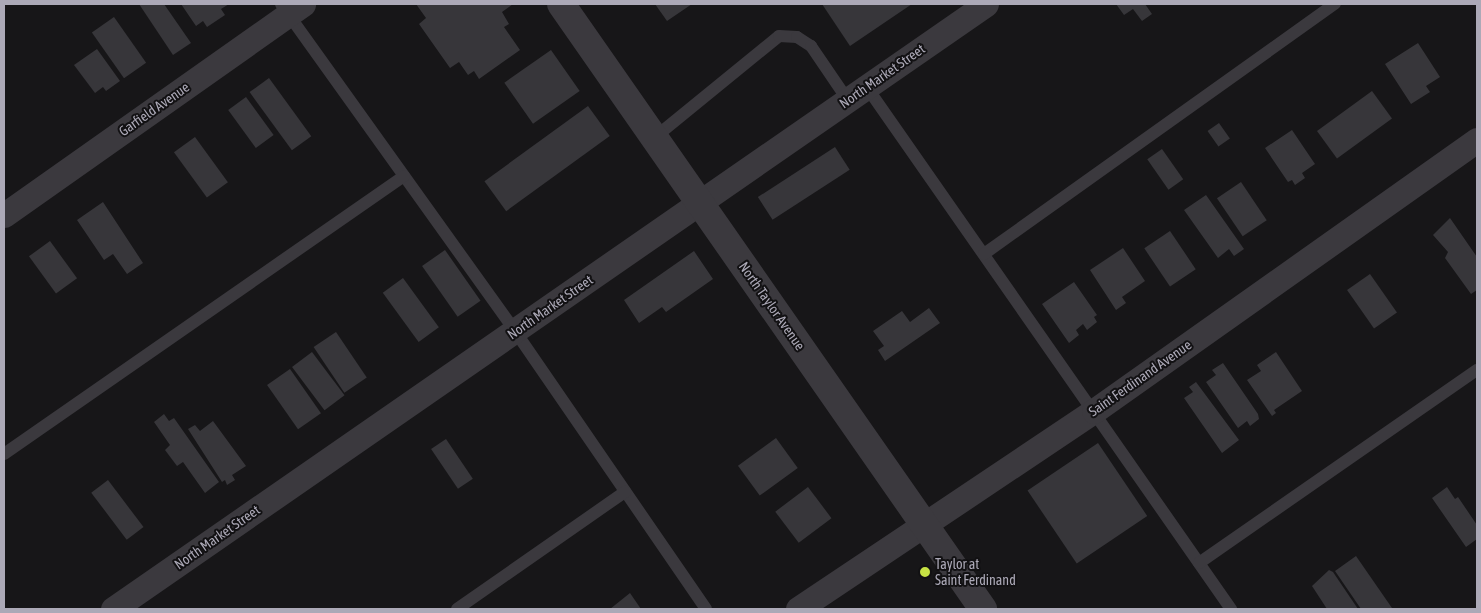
<!DOCTYPE html>
<style>
body{margin:0}
#map{position:relative;width:1481px;height:613px;overflow:hidden;background:#171618;font-family:"Asap Condensed",sans-serif}
div>[style]{position:absolute}
.building>*{inset:0;background:#37363a;transform-origin:0 0}
.service>*{height:12px;margin:-6px;padding:0 6px;transform-origin:6px;border-radius:6px;background:#3b393e}
.minor>*{height:25px;margin:-12.5px;padding:0 12.5px;transform-origin:12.5px;border-radius:12.5px;background:#3b393e}
.tertiary>*{height:28px;margin:-14px;padding:0 14px;transform-origin:14px;border-radius:14px;background:#3b393e}
.dots>*{width:14px;height:14px;translate:-50% -50%;box-sizing:border-box;border:2px solid #121113;border-radius:50%}
span{translate:-50% -50%;white-space:nowrap;text-align:center;line-height:1.15;-webkit-text-stroke:4px #121113;paint-order:stroke}
.street-label{font-size:14px;color:#aca9b7}
.poi-label{font-size:14px;color:#aca9b7}
.left{translate:0 -50%;text-align:left}
.frame{position:absolute;inset:0;border:5px solid #aca9b7;pointer-events:none}
</style>
<div id="map">
<div class="building">
<div style="clip-path:polygon(139px 4px,164px 4px,191px 43px,173px 55px)"></div>
<div style="clip-path:polygon(181px 4px,229px 4px,221px 9px,225px 15px,207px 27px,203px 21px,196px 26px)"></div>
<div style="clip-path:polygon(416px 4px,513px 4px,502px 12px,509px 24px,504px 27px,520px 50px,479px 79px,474px 71px,468px 75px,459px 62px,450px 68px,419px 24px,426px 18px)"></div>
<div style="clip-path:polygon(655px 4px,692px 4px,667px 21px)"></div>
<div style="clip-path:polygon(822px 4px,912px 4px,850px 46px)"></div>
<div style="clip-path:polygon(1116px 4px,1145px 4px,1152px 14px,1142px 21px,1133px 9px,1124px 15px)"></div>
<div style="left:114px;top:17px;width:56px;height:27px;rotate:55deg"></div>
<div style="clip-path:polygon(1418px 43px,1440px 77px,1426px 86px,1430px 92px,1411px 104px,1385px 64px)"></div>
<div style="clip-path:polygon(97px 49px,120px 81px,106px 91px,103px 87px,95px 93px,74px 65px)"></div>
<div style="left:551px;top:50px;width:50px;height:57px;rotate:55deg"></div>
<div style="left:269px;top:78px;width:72px;height:24px;rotate:54deg"></div>
<div style="left:1372px;top:91px;width:34px;height:68px;rotate:54deg"></div>
<div style="left:246px;top:97px;width:47px;height:22px;rotate:54deg"></div>
<div style="left:588px;top:106px;width:37px;height:128px;rotate:54deg"></div>
<div style="left:1219px;top:123px;width:19px;height:14px;rotate:55deg"></div>
<div style="clip-path:polygon(1292px 130px,1315px 164px,1302px 173px,1305px 178px,1295px 185px,1292px 180px,1288px 182px,1265px 148px)"></div>
<div style="left:195px;top:137px;width:56px;height:26px;rotate:54deg"></div>
<div style="left:835px;top:147px;width:27px;height:92px;rotate:57deg"></div>
<div style="left:1162px;top:149px;width:37px;height:18px;rotate:55deg"></div>
<div style="left:1241px;top:182px;width:46px;height:29px;rotate:56deg"></div>
<div style="clip-path:polygon(1206px 195px,1244px 249px,1234px 256px,1229px 249px,1218px 258px,1184px 210px)"></div>
<div style="clip-path:polygon(103px 202px,143px 263px,127px 274px,113px 254px,104px 260px,77px 220px)"></div>
<div style="clip-path:polygon(1450px 218px,1477px 257px,1477px 290px,1471px 294px,1445px 258px,1448px 252px,1433px 235px)"></div>
<div style="left:1170px;top:231px;width:46px;height:31px;rotate:56deg"></div>
<div style="left:50px;top:241px;width:46px;height:26px;rotate:54deg"></div>
<div style="clip-path:polygon(1123px 248px,1145px 281px,1122px 297px,1126px 303px,1116px 310px,1090px 270px)"></div>
<div style="left:445px;top:250px;width:62px;height:28px;rotate:55deg"></div>
<div style="clip-path:polygon(694px 251px,713px 279px,666px 312px,662px 307px,639px 323px,624px 300px)"></div>
<div style="left:1370px;top:274px;width:47px;height:28px;rotate:55deg"></div>
<div style="left:403px;top:278px;width:61px;height:25px;rotate:54deg"></div>
<div style="clip-path:polygon(1074px 282px,1097px 315px,1094px 317px,1097px 322px,1087px 330px,1083px 324px,1076px 330px,1079px 335px,1069px 343px,1042px 304px)"></div>
<div style="clip-path:polygon(929px 308px,940px 323px,885px 361px,878px 350px,884px 346px,873px 331px,902px 311px,910px 322px)"></div>
<div style="left:336px;top:332px;width:55px;height:27px;rotate:56deg"></div>
<div style="left:312px;top:352px;width:54px;height:25px;rotate:53deg"></div>
<div style="clip-path:polygon(1276px 352px,1302px 391px,1274px 410px,1276px 413px,1272px 416px,1247px 380px,1261px 371px,1257px 365px)"></div>
<div style="clip-path:polygon(1223px 363px,1258px 414px,1259px 419px,1250px 426px,1247px 421px,1238px 428px,1206px 382px,1216px 375px,1212px 370px)"></div>
<div style="left:290px;top:369px;width:54px;height:28px;rotate:55deg"></div>
<div style="clip-path:polygon(1196px 382px,1239px 440px,1222px 453px,1184px 398px,1193px 392px,1189px 387px)"></div>
<div style="clip-path:polygon(164px 414px,169px 421px,174px 418px,219px 482px,205px 493px,183px 462px,177px 466px,165px 450px,170px 445px,154px 422px)"></div>
<div style="clip-path:polygon(213px 421px,246px 466px,232px 475px,235px 480px,227px 485px,225px 480px,222px 482px,188px 429px,195px 425px,200px 431px)"></div>
<div style="left:776px;top:438px;width:37px;height:47px;rotate:54deg"></div>
<div style="left:446px;top:439px;width:48px;height:18px;rotate:56deg"></div>
<div style="left:1098px;top:443px;width:88px;height:85px;rotate:56deg"></div>
<div style="left:108px;top:480px;width:59px;height:21px;rotate:53deg"></div>
<div style="left:808px;top:487px;width:39px;height:41px;rotate:53deg"></div>
<div style="clip-path:polygon(1447px 487px,1455px 499px,1458px 497px,1477px 525px,1477px 539px,1466px 547px,1432px 498px)"></div>
<div style="clip-path:polygon(1356px 556px,1392px 608px,1390px 609px,1361px 609px,1335px 571px)"></div>
<div style="clip-path:polygon(1329px 570px,1333px 572px,1358px 609px,1327px 609px,1312px 586px)"></div>
<div style="clip-path:polygon(630px 593px,641px 609px,610px 609px)"></div>
</div>
<div class="service">
<div style="left:281px;top:4px;width:402px;rotate:54.4deg"></div>
<div style="left:515px;top:331px;width:337px;rotate:55.5deg"></div>
<div style="left:866px;top:86px;width:638px;rotate:55.09deg"></div>
<div style="left:654px;top:138px;width:161px;rotate:-39.2deg"></div>
<div style="left:779px;top:36px;width:18px;rotate:3deg"></div>
<div style="left:797px;top:37px;width:17px;rotate:33deg"></div>
<div style="left:811px;top:46px;width:64px;rotate:55.8deg"></div>
<div style="left:984px;top:254px;width:431px;rotate:-35.5deg"></div>
<div style="left:4px;top:454px;width:487px;rotate:-34.8deg"></div>
<div style="left:1199px;top:563px;width:338px;rotate:-34.8deg"></div>
<div style="left:457px;top:609px;width:205px;rotate:-34.9deg"></div>
</div>
<div class="minor">
<div style="left:4px;top:215px;width:366px;rotate:-35.2deg"></div>
<div style="left:113px;top:609px;width:1062px;rotate:-34.72deg"></div>
<div style="left:798px;top:609px;width:356px;rotate:-33.8deg"></div>
<div style="left:1094px;top:411px;width:469px;rotate:-35.3deg"></div>
</div>
<div class="tertiary">
<div style="left:561px;top:4px;width:738px;rotate:55.1deg"></div>
</div>
<div class="dots">
<div style="left:925px;top:572px;background:#c7e244"></div>
</div>
<div class="street-label">
<span style="left:882px;top:76px;rotate:-35deg">North Market Street</span>
<span style="left:154px;top:109px;rotate:-35deg">Garfield Avenue</span>
<span style="left:772px;top:306px;rotate:55deg">North Taylor Avenue</span>
<span style="left:550px;top:307px;rotate:-35deg">North Market Street</span>
<span style="left:1140px;top:378px;rotate:-35deg">Saint Ferdinand Avenue</span>
<span style="left:217px;top:537px;rotate:-35deg">North Market Street</span>
</div>
<div class="poi-label">
<span class="left" style="left:935px;top:572px">Taylor at<br>Saint Ferdinand</span>
</div>
<div class="frame"></div>
</div>
